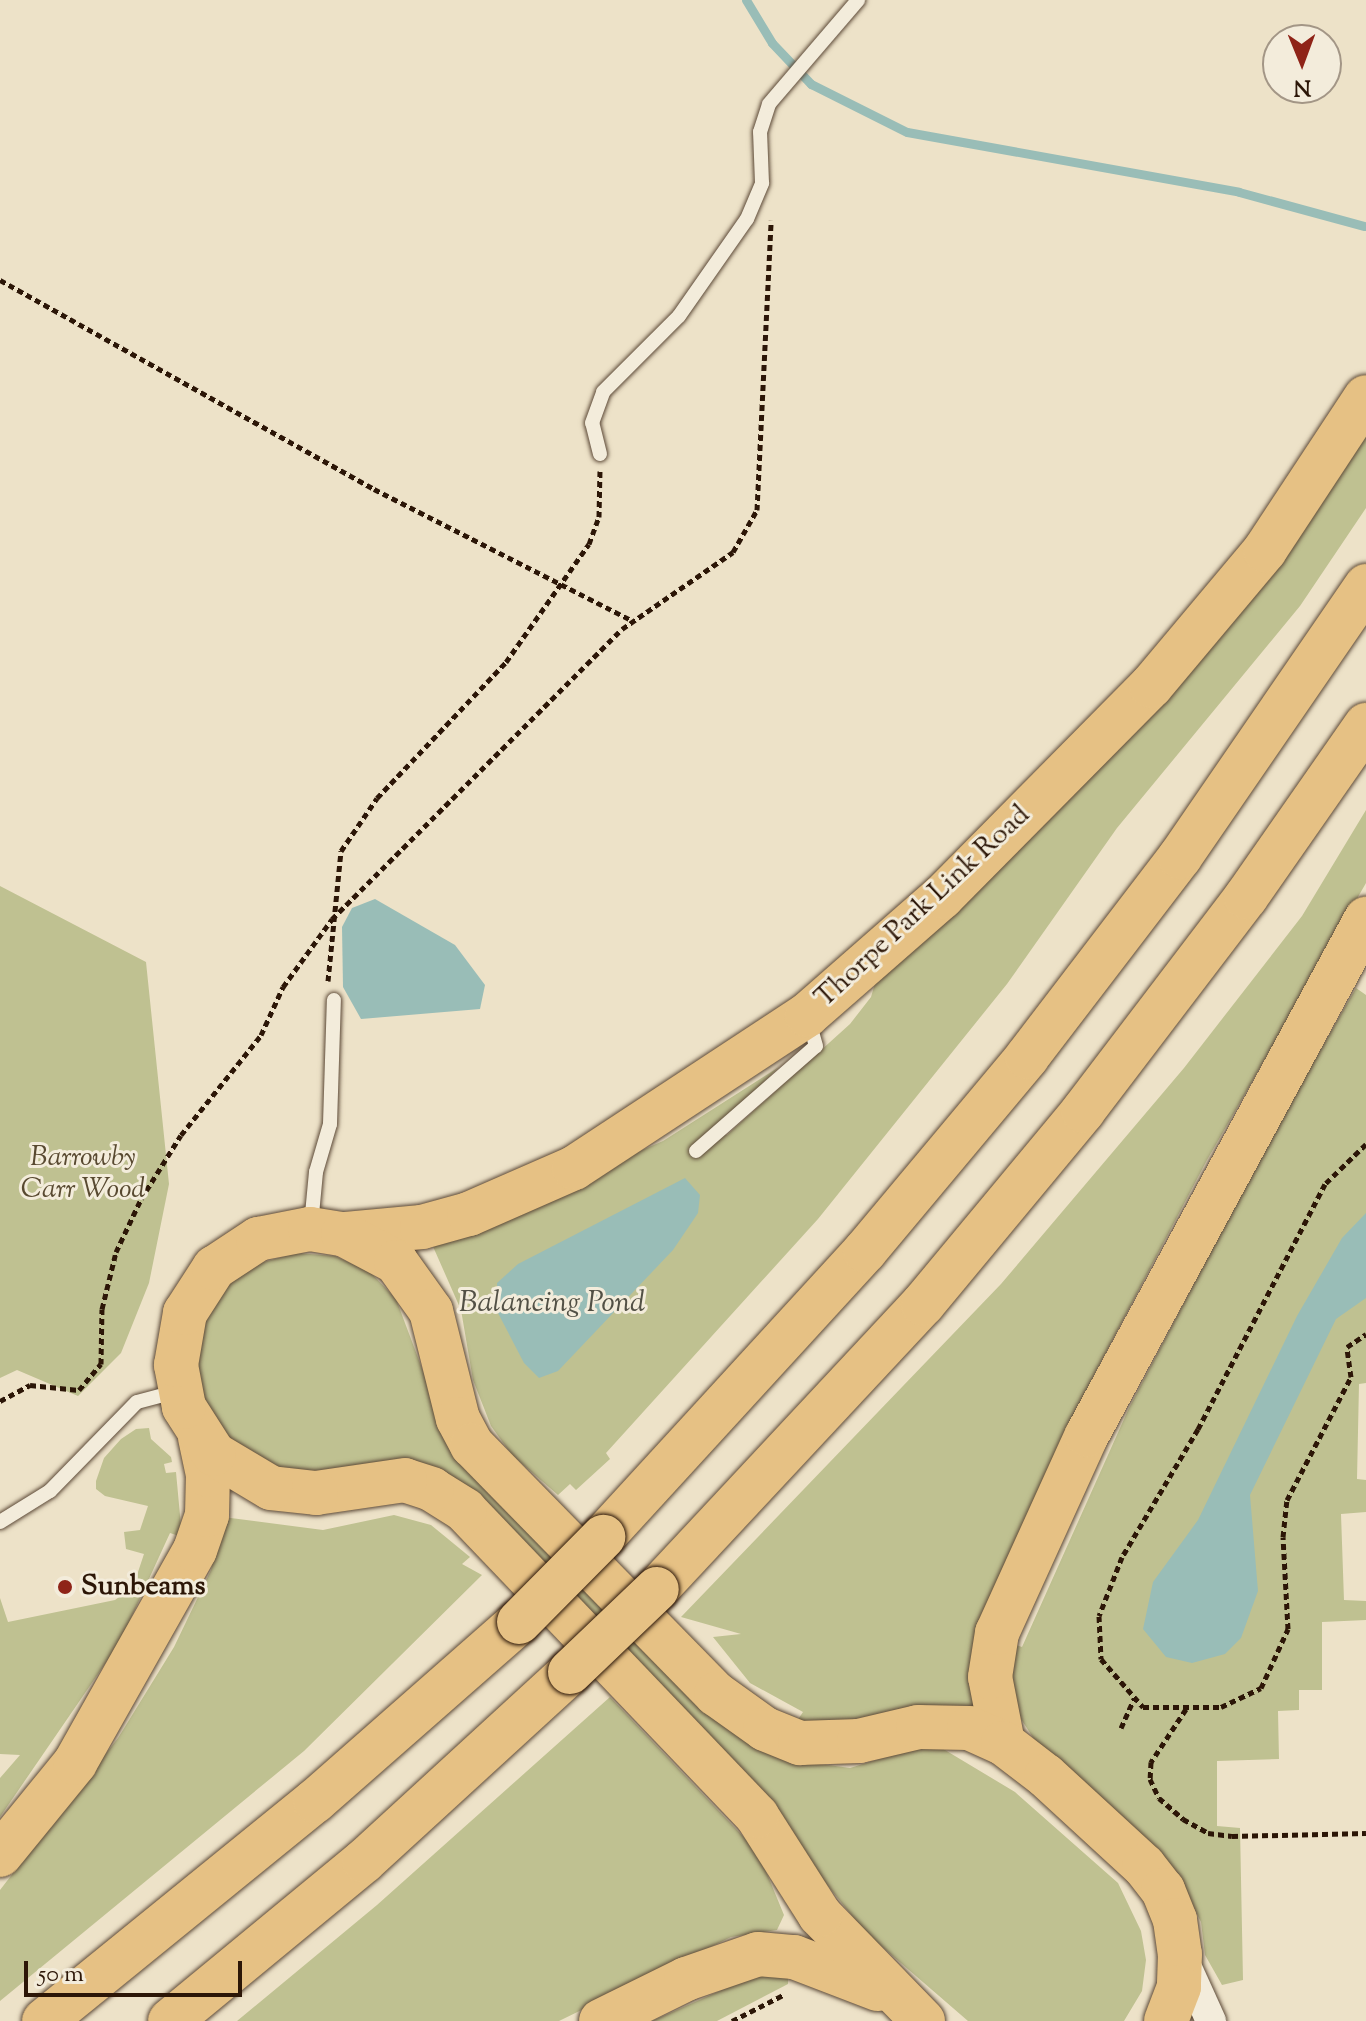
<!DOCTYPE html>
<style>
body{margin:0}
#map{position:relative;width:1366px;height:2021px;overflow:hidden;background:#ede2c8;font-family:"Sorts Mill Goudy",serif}
div>[style]{position:absolute}
.green>*{inset:0;background:#bfc191}
.water>*{inset:0;background:#99bdb7}
.stream>*{height:9px;margin:-4.5px;padding:0 4.5px;transform-origin:4.5px;border-radius:4.5px;background:#99bdb7}
.path>*{height:5px;margin-top:-2.5px;transform-origin:0;background:repeating-linear-gradient(90deg,#2c1607 0 6px,transparent 0 10px)}
.roads{filter:drop-shadow(0 0 2px #5c4937) drop-shadow(0 0 2px #5c4937)}
.lane>*{height:14px;margin:-7px;padding:0 7px;transform-origin:7px;border-radius:7px;background:#f3ecdb}
.street>*{height:30px;margin:-15px;padding:0 15px;transform-origin:15px;border-radius:15px;background:#f3ecdb}
.highway>*{height:44px;margin:-22px;padding:0 22px;transform-origin:22px;border-radius:22px;background:#e6c184}
.bridges{filter:drop-shadow(0 0 2px #2c1607) drop-shadow(0 0 2px #2c1607)}
.highway-bridge>*{height:44px;margin:-22px;padding:0 22px;transform-origin:22px;border-radius:22px;background:#e6c184}
.dots>*{width:22px;height:22px;translate:-50% -50%;box-sizing:border-box;border:4px solid #f3ecdb;border-radius:50%}
span{translate:-50% -50%;white-space:nowrap;text-align:center;line-height:1.15;-webkit-text-stroke:6px #f3ecdb;paint-order:stroke}
.street-label{font-size:28px;color:#2c1607}
.park-label{font-size:28px;color:#584930;font-style:italic}
.poi-label{font-size:28px;color:#2c1607;font-weight:700}
.left{translate:0 -50%;text-align:left}
.water-label{font-size:30px;color:#525045;font-style:italic}
.north{position:absolute;left:1262px;top:24px;width:80px;height:80px;box-sizing:border-box;background:#f3ecdb;border:2px solid #a39686;border-radius:50%;rotate:179deg;font-size:22px;font-weight:700;line-height:32px;text-align:center;color:#2c1607}
.north::after{content:'';display:block;margin:auto;width:28px;height:36px;background:#8f2418;clip-path:polygon(50% 0,100% 100%,50% 72%,0 100%)}
.scale{position:absolute;left:24px;top:1961px;width:218px;height:36px;box-sizing:border-box;border:4px solid #2c1607;border-top:0;padding-left:10px;font-size:24px;line-height:28px;white-space:nowrap;color:#2c1607;-webkit-text-stroke:6px #f3ecdb;paint-order:stroke}
</style>
<div id="map">
<div class="green">
<div style="clip-path:polygon(1366px 435px,1366px 508px,1300px 606px,1117px 828px,1007px 984px,818px 1219px,606px 1453px,610px 1459px,576px 1490px,570px 1484px,558px 1495px,512px 1455px,491px 1426px,473px 1380px,461px 1310px,431px 1242px,663px 1141px,779px 1067px,717px 1129px,727px 1135px,850px 1024px,871px 997px,876px 980px)"></div>
<div style="clip-path:polygon(1366px 810px,1366px 883px,1207px 1160px,1091px 1381px,987px 1609px,975px 1709px,929px 1705px,829px 1727px,797px 1721px,803px 1712px,750px 1683px,713px 1637px,741px 1634px,681px 1617px,1001px 1284px,1184px 1068px,1302px 916px)"></div>
<div style="clip-path:polygon(0 886px,146px 962px,169px 1184px,149px 1283px,121px 1353px,78px 1396px,17px 1370px,0 1378px)"></div>
<div style="clip-path:polygon(1356px 988px,1366px 995px,1366px 1383px,1359px 1384px,1357px 1479px,1366px 1480px,1366px 1512px,1341px 1514px,1344px 1600px,1366px 1601px,1366px 1620px,1322px 1622px,1322px 1690px,1299px 1690px,1299px 1710px,1278px 1711px,1279px 1759px,1217px 1761px,1217px 1826px,1240px 1828px,1243px 1980px,1222px 1985px,1205px 1955px,1201px 1922px,1176px 1873px,1043px 1753px,1021px 1719px,1010px 1678px,1016px 1645px,1022px 1647px,1129px 1408px,1275px 1129px)"></div>
<div style="clip-path:polygon(297px 1253px,335px 1256px,370px 1272px,396px 1299px,429px 1387px,532px 1536px,686px 1691px,806px 1762px,850px 1768px,908px 1750px,940px 1747px,1015px 1792px,1118px 1883px,1141px 1931px,1146px 1960px,1142px 1991px,1124px 2021px,968px 2021px,865px 1932px,812px 1866px,460px 1492px,277px 1468px,242px 1452px,215px 1425px,199px 1390px,196px 1352px,206px 1315px,228px 1284px,260px 1263px)"></div>
<div style="clip-path:polygon(149px 1428px,151px 1439px,171px 1457px,172px 1462px,164px 1464px,166px 1473px,176px 1472px,182px 1537px,170px 1533px,120px 1642px,0 1817px,0 1778px,20px 1755px,0 1754px,0 1598px,8px 1622px,115px 1600px,133px 1587px,144px 1554px,126px 1549px,124px 1532px,140px 1530px,148px 1506px,105px 1496px,96px 1489px,96px 1481px,104px 1458px,121px 1439px,136px 1429px)"></div>
<div style="clip-path:polygon(394px 1515px,431px 1525px,470px 1557px,462px 1564px,482px 1575px,304px 1751px,0 2001px,0 1890px,118px 1738px,174px 1647px,211px 1570px,223px 1517px,323px 1530px)"></div>
<div style="clip-path:polygon(610px 1697px,758px 1852px,784px 1915px,777px 1930px,731px 1937px,559px 2021px,237px 2021px,377px 1905px)"></div>
<div style="clip-path:polygon(788px 1973px,788px 1984px,717px 2021px,652px 2021px,758px 1974px)"></div>
</div>
<div class="water">
<div style="clip-path:polygon(375px 899px,455px 945px,485px 985px,480px 1009px,361px 1019px,343px 987px,342px 927px,352px 908px)"></div>
<div style="clip-path:polygon(685px 1178px,700px 1195px,698px 1213px,673px 1250px,558px 1371px,539px 1378px,524px 1363px,498px 1313px,497px 1283px,518px 1264px)"></div>
<div style="clip-path:polygon(1366px 1213px,1366px 1298px,1336px 1319px,1250px 1495px,1258px 1591px,1241px 1638px,1225px 1654px,1192px 1663px,1166px 1657px,1143px 1629px,1153px 1582px,1198px 1520px,1297px 1316px,1342px 1238px)"></div>
</div>
<div class="stream">
<div style="left:746px;top:0;width:50px;rotate:58.8deg"></div>
<div style="left:772px;top:43px;width:57px;rotate:46.4deg"></div>
<div style="left:811px;top:84px;width:107px;rotate:26.6deg"></div>
<div style="left:907px;top:132px;width:337px;rotate:10.2deg"></div>
<div style="left:1239px;top:192px;width:130px;rotate:15.2deg"></div>
</div>
<div class="path">
<div style="left:0;top:280px;width:428px;rotate:29.2deg"></div>
<div style="left:374px;top:489px;width:291px;rotate:27deg"></div>
<div style="left:328px;top:981px;width:131px;rotate:-84.3deg"></div>
<div style="left:341px;top:851px;width:64px;rotate:-55.8deg"></div>
<div style="left:377px;top:798px;width:187px;rotate:-46.5deg"></div>
<div style="left:506px;top:662px;width:144px;rotate:-54.9deg"></div>
<div style="left:589px;top:544px;width:29px;rotate:-70deg"></div>
<div style="left:599px;top:517px;width:46px;rotate:-88.8deg"></div>
<div style="left:1366px;top:1144px;width:57px;rotate:135.7deg"></div>
<div style="left:1325px;top:1184px;width:276px;rotate:117.4deg"></div>
<div style="left:1198px;top:1429px;width:149px;rotate:120.7deg"></div>
<div style="left:1122px;top:1557px;width:63px;rotate:111.3deg"></div>
<div style="left:1099px;top:1616px;width:43px;rotate:87.3deg"></div>
<div style="left:1101px;top:1659px;width:64px;rotate:48.8deg"></div>
<div style="left:1143px;top:1707px;width:78px"></div>
<div style="left:1221px;top:1707px;width:44px;rotate:-25.4deg"></div>
<div style="left:1261px;top:1688px;width:65px;rotate:-65.4deg"></div>
<div style="left:1288px;top:1629px;width:92px;rotate:-93.1deg"></div>
<div style="left:1283px;top:1537px;width:37px;rotate:-84deg"></div>
<div style="left:1287px;top:1500px;width:139px;rotate:-62.5deg"></div>
<div style="left:1351px;top:1377px;width:30px;rotate:-98deg"></div>
<div style="left:1347px;top:1347px;width:23px;rotate:-34deg"></div>
<div style="left:0;top:1401px;width:34px;rotate:-28deg"></div>
<div style="left:30px;top:1385px;width:49px;rotate:5.8deg"></div>
<div style="left:79px;top:1390px;width:34px;rotate:-50deg"></div>
<div style="left:101px;top:1364px;width:55px;rotate:-89deg"></div>
<div style="left:102px;top:1309px;width:59px;rotate:-76.2deg"></div>
<div style="left:116px;top:1252px;width:59px;rotate:-64.7deg"></div>
<div style="left:141px;top:1199px;width:75px;rotate:-58deg"></div>
<div style="left:181px;top:1135px;width:128px;rotate:-51.3deg"></div>
<div style="left:261px;top:1035px;width:53px;rotate:-65.4deg"></div>
<div style="left:283px;top:987px;width:84px;rotate:-54.2deg"></div>
<div style="left:332px;top:919px;width:410px;rotate:-45deg"></div>
<div style="left:622px;top:629px;width:135px;rotate:-34.7deg"></div>
<div style="left:733px;top:552px;width:48px;rotate:-60.3deg"></div>
<div style="left:757px;top:510px;width:290px;rotate:-87.2deg"></div>
<div style="left:1186px;top:1709px;width:64px;rotate:123.4deg"></div>
<div style="left:1151px;top:1762px;width:17px;rotate:93deg"></div>
<div style="left:1150px;top:1779px;width:21px;rotate:65deg"></div>
<div style="left:1159px;top:1798px;width:32px;rotate:41deg"></div>
<div style="left:1183px;top:1819px;width:29px;rotate:29deg"></div>
<div style="left:1208px;top:1833px;width:24px;rotate:7deg"></div>
<div style="left:1232px;top:1836px;width:134px;rotate:-1.3deg"></div>
<div style="left:1121px;top:1728px;width:32px;rotate:-66deg"></div>
<div style="left:732px;top:2021px;width:59px;rotate:-27deg"></div>
</div>
<div class="roads">
<div class="lane">
<div style="left:600px;top:454px;width:32px;rotate:-104deg"></div>
<div style="left:592px;top:423px;width:33px;rotate:-70deg"></div>
<div style="left:603px;top:392px;width:107px;rotate:-45deg"></div>
<div style="left:679px;top:316px;width:118px;rotate:-55deg"></div>
<div style="left:747px;top:219px;width:39px;rotate:-67deg"></div>
<div style="left:762px;top:183px;width:51px;rotate:-92.2deg"></div>
<div style="left:760px;top:132px;width:29px;rotate:-72deg"></div>
<div style="left:769px;top:104px;width:137px;rotate:-49.4deg"></div>
<div style="left:696px;top:1151px;width:159px;rotate:-41.2deg"></div>
<div style="left:816px;top:1046px;width:25px;rotate:-106deg"></div>
<div style="left:311px;top:1225px;width:53px;rotate:-84.6deg"></div>
<div style="left:316px;top:1172px;width:50px;rotate:-73.7deg"></div>
<div style="left:330px;top:1124px;width:124px;rotate:-88.2deg"></div>
<div style="left:0;top:1522px;width:59px;rotate:-31.8deg"></div>
<div style="left:50px;top:1491px;width:124px;rotate:-45.7deg"></div>
<div style="left:137px;top:1402px;width:39px;rotate:-15deg"></div>
</div>
<div class="street">
<div style="left:1183px;top:1959px;width:68px;rotate:65.7deg"></div>
</div>
<div class="highway">
<div style="left:346px;top:1234px;width:76px;rotate:-5.3deg"></div>
<div style="left:422px;top:1227px;width:49px;rotate:-15.5deg"></div>
<div style="left:469px;top:1214px;width:115px;rotate:-23.7deg"></div>
<div style="left:574px;top:1168px;width:279px;rotate:-33.3deg"></div>
<div style="left:807px;top:1015px;width:179px;rotate:-41.2deg"></div>
<div style="left:942px;top:897px;width:297px;rotate:-45.3deg"></div>
<div style="left:1151px;top:686px;width:177px;rotate:-50deg"></div>
<div style="left:1265px;top:550px;width:183px;rotate:-56.6deg"></div>
<div style="left:603px;top:1537px;width:388px;rotate:-47.5deg"></div>
<div style="left:865px;top:1251px;width:253px;rotate:-50.1deg"></div>
<div style="left:1027px;top:1057px;width:252px;rotate:-52.6deg"></div>
<div style="left:1180px;top:857px;width:329px;rotate:-55.5deg"></div>
<div style="left:657px;top:1589px;width:390px;rotate:-47deg"></div>
<div style="left:923px;top:1304px;width:251px;rotate:-50.3deg"></div>
<div style="left:1083px;top:1111px;width:269px;rotate:-52.7deg"></div>
<div style="left:1246px;top:897px;width:210px;rotate:-55.1deg"></div>
<div style="left:1003px;top:1743px;width:67px;rotate:-101.1deg"></div>
<div style="left:990px;top:1677px;width:45px;rotate:-81deg"></div>
<div style="left:997px;top:1633px;width:217px;rotate:-65.6deg"></div>
<div style="left:1087px;top:1435px;width:587px;rotate:-61.6deg"></div>
<div style="left:0;top:1855px;width:119px;rotate:-50.8deg"></div>
<div style="left:75px;top:1763px;width:244px;rotate:-60.6deg"></div>
<div style="left:195px;top:1550px;width:37px;rotate:-71deg"></div>
<div style="left:207px;top:1515px;width:40px;rotate:-88.6deg"></div>
<div style="left:208px;top:1475px;width:39px;rotate:-102deg"></div>
<div style="left:44px;top:2021px;width:349px;rotate:-39.1deg"></div>
<div style="left:315px;top:1801px;width:271px;rotate:-41.3deg"></div>
<div style="left:170px;top:2021px;width:251px;rotate:-39.5deg"></div>
<div style="left:364px;top:1861px;width:280px;rotate:-42.5deg"></div>
<div style="left:601px;top:2021px;width:95px;rotate:-26.3deg"></div>
<div style="left:686px;top:1979px;width:76px;rotate:-19.1deg"></div>
<div style="left:758px;top:1954px;width:36px;rotate:5deg"></div>
<div style="left:794px;top:1957px;width:90px;rotate:20.9deg"></div>
<div style="left:923px;top:2021px;width:148px;rotate:-134.2deg"></div>
<div style="left:820px;top:1915px;width:117px;rotate:-122.5deg"></div>
<div style="left:757px;top:1816px;width:423px;rotate:-133.7deg"></div>
<div style="left:465px;top:1510px;width:39px;rotate:-148deg"></div>
<div style="left:432px;top:1489px;width:28px;rotate:-162deg"></div>
<div style="left:405px;top:1480px;width:90px;rotate:171.7deg"></div>
<div style="left:316px;top:1493px;width:45px;rotate:-173.7deg"></div>
<div style="left:271px;top:1488px;width:66px;rotate:-149.2deg"></div>
<div style="left:214px;top:1454px;width:56px;rotate:-122.6deg"></div>
<div style="left:184px;top:1407px;width:43px;rotate:-100.8deg"></div>
<div style="left:176px;top:1365px;width:53px;rotate:-80.2deg"></div>
<div style="left:185px;top:1313px;width:54px;rotate:-57.2deg"></div>
<div style="left:214px;top:1268px;width:53px;rotate:-33.4deg"></div>
<div style="left:258px;top:1239px;width:53px;rotate:-10.9deg"></div>
<div style="left:310px;top:1229px;width:33px;rotate:9deg"></div>
<div style="left:343px;top:1234px;width:60px;rotate:27.8deg"></div>
<div style="left:396px;top:1262px;width:60px;rotate:54.5deg"></div>
<div style="left:431px;top:1311px;width:111px;rotate:76deg"></div>
<div style="left:458px;top:1419px;width:30px;rotate:62deg"></div>
<div style="left:472px;top:1445px;width:349px;rotate:45.6deg"></div>
<div style="left:716px;top:1694px;width:60px;rotate:35.5deg"></div>
<div style="left:765px;top:1729px;width:38px;rotate:22deg"></div>
<div style="left:800px;top:1743px;width:59px;rotate:-1.9deg"></div>
<div style="left:859px;top:1741px;width:61px;rotate:-13.3deg"></div>
<div style="left:918px;top:1727px;width:51px;rotate:1.1deg"></div>
<div style="left:969px;top:1728px;width:37px;rotate:24deg"></div>
<div style="left:1003px;top:1743px;width:54px;rotate:37.5deg"></div>
<div style="left:1046px;top:1776px;width:133px;rotate:42.6deg"></div>
<div style="left:1144px;top:1866px;width:31px;rotate:52deg"></div>
<div style="left:1163px;top:1890px;width:32px;rotate:68deg"></div>
<div style="left:1175px;top:1920px;width:34px;rotate:82deg"></div>
<div style="left:1180px;top:1954px;width:33px;rotate:92deg"></div>
<div style="left:1179px;top:1987px;width:36px;rotate:111deg"></div>
</div>
</div>
<div class="bridges">
<div class="highway-bridge">
<div style="left:519px;top:1622px;width:120px;rotate:-45.3deg"></div>
<div style="left:570px;top:1672px;width:120px;rotate:-43.7deg"></div>
</div>
</div>
<div class="dots">
<div style="left:65px;top:1587px;background:#8f2418"></div>
</div>
<div class="street-label">
<span style="left:923px;top:907px;rotate:-43deg">Thorpe Park Link Road</span>
</div>
<div class="park-label">
<span style="left:83px;top:1174px">Barrowby<br>Carr Wood</span>
</div>
<div class="poi-label">
<span class="left" style="left:81px;top:1587px">Sunbeams</span>
</div>
<div class="water-label">
<span style="left:552px;top:1304px">Balancing Pond</span>
</div>
<div class="north">N</div>
<div class="scale">50 m</div>
</div>
